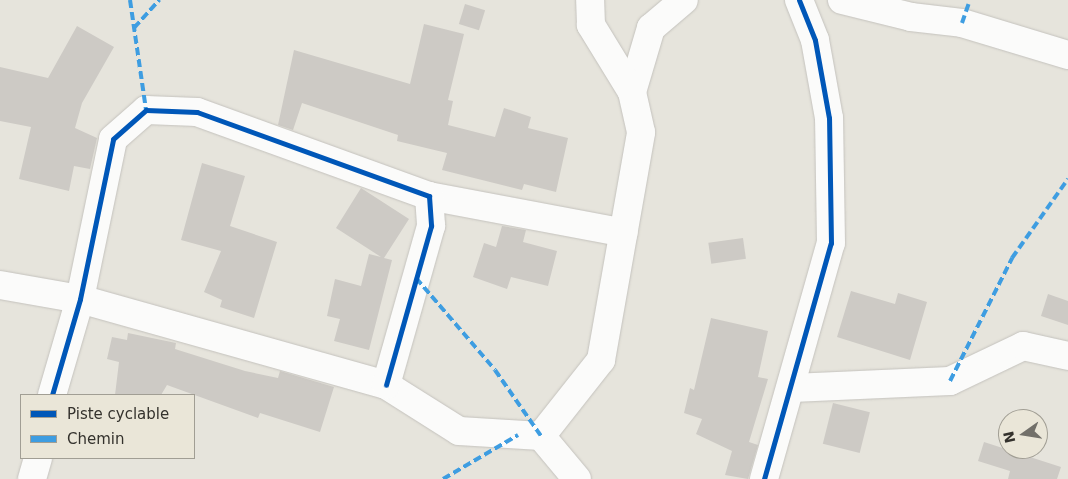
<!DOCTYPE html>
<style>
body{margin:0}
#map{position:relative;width:1068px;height:479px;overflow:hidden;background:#e6e4dc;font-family:"DejaVu Sans",sans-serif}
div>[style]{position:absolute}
.building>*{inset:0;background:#cdcac5;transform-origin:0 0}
.roads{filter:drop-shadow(0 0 1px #c4c2bd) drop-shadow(0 0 1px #c4c2bd)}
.minor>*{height:28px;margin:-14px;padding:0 14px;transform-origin:14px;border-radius:14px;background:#fbfbfa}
.quiet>*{height:4px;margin-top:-2px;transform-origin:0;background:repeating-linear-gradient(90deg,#3e9de1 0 8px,transparent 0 12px)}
.cycleway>*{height:5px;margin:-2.5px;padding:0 2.5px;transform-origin:2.5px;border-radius:2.5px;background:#0057b8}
span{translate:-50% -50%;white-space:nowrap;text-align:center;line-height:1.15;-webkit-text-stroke:4px #eae6d8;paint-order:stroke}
.legend{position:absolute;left:20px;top:394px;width:175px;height:65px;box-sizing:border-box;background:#eae6d8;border:1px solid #a19e94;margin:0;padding:6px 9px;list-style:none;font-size:15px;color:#34322d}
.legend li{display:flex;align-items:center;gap:10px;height:25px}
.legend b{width:25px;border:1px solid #a19e94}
.north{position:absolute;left:998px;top:409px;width:50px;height:50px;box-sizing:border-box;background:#eae6d8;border:1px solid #a19e94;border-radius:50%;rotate:257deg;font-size:14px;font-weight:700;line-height:20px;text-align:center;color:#34322d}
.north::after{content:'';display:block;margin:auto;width:18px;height:22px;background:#72706a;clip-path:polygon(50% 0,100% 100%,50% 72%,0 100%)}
</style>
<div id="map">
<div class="building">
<div style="left:465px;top:4px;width:21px;height:21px;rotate:17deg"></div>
<div style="clip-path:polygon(424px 24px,464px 34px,448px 100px,453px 101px,448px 125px,495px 137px,504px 108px,531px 117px,528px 128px,568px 138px,556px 192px,524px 184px,522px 190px,442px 170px,447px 153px,397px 141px,398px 135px,302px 103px,293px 130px,278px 125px,294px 50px,410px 84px)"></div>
<div style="clip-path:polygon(77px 26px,114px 47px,82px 103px,75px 128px,97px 138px,90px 169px,74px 166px,69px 191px,19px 179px,31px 127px,0 121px,0 67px,48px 78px)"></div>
<div style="clip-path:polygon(202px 163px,245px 176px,230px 226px,277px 242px,254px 318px,220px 307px,222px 300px,204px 292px,221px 251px,181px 240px)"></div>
<div style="clip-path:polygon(361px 188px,409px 219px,384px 258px,392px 260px,369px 350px,334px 341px,340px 319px,327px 316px,335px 279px,361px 286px,369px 254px,381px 257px,336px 228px)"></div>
<div style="clip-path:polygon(502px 226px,526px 230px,523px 242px,557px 251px,548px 286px,511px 277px,507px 289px,473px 277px,484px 243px,496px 247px)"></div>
<div style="left:743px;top:238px;width:21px;height:35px;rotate:82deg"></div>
<div style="clip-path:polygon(851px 291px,895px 304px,898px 293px,927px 302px,910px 360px,837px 337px)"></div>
<div style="clip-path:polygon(1048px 294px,1068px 301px,1068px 325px,1041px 316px)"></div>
<div style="clip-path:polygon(711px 318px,768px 331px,758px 377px,768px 379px,749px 442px,758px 445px,748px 479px,725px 475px,732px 451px,696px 434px,702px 419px,684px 413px,690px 388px,694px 390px)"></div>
<div style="clip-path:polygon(128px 333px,176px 343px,175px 349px,245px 371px,278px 378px,280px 371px,334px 387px,320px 432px,260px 413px,258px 418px,167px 385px,161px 395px,115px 395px,119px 362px,107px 359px,112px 337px,127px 340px)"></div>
<div style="left:833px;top:403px;width:38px;height:42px;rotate:14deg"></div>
<div style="clip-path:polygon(984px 442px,1061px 467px,1057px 479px,1008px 479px,1010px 471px,978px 461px)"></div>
</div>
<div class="roads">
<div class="minor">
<div style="left:842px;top:0;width:71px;rotate:13.8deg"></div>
<div style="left:911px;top:17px;width:51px;rotate:6.7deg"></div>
<div style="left:962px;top:23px;width:111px;rotate:16.8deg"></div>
<div style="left:632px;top:92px;width:67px;rotate:-73.5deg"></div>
<div style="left:651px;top:28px;width:43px;rotate:-40.3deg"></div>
<div style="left:429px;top:196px;width:198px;rotate:10.7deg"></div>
<div style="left:0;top:285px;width:81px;rotate:9.9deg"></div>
<div style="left:80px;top:299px;width:318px;rotate:15.7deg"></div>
<div style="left:386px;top:385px;width:86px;rotate:32.2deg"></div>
<div style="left:459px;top:431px;width:82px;rotate:3.5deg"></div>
<div style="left:541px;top:436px;width:56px;rotate:50.1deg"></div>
<div style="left:792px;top:388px;width:158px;rotate:-2.5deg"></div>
<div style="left:950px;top:381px;width:81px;rotate:-25.6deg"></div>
<div style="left:1023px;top:346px;width:46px;rotate:12.5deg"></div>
<div style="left:52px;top:395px;width:100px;rotate:-73.7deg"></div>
<div style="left:80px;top:299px;width:163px;rotate:-78.3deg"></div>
<div style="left:113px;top:139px;width:44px;rotate:-41.3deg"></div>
<div style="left:146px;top:110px;width:51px;rotate:2.2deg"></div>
<div style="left:197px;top:112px;width:247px;rotate:19.9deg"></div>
<div style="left:429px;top:196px;width:30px;rotate:86deg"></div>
<div style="left:431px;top:226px;width:165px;rotate:105.8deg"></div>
<div style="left:541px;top:436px;width:97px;rotate:-51.7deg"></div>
<div style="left:601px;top:360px;width:231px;rotate:-80deg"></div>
<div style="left:641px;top:132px;width:41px;rotate:-102.7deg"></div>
<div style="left:632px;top:92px;width:79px;rotate:-121.5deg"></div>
<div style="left:591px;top:25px;width:25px;rotate:-92deg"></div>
<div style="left:32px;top:479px;width:22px;rotate:-74deg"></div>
<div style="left:764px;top:479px;width:245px;rotate:-74.2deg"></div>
<div style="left:831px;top:243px;width:125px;rotate:-90.9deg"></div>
<div style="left:829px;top:118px;width:79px;rotate:-100.2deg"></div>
<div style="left:815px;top:40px;width:43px;rotate:-111.8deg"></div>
</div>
</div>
<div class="quiet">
<div style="left:130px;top:0;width:111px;rotate:81.7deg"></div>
<div style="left:962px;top:23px;width:24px;rotate:-71deg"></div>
<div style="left:134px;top:28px;width:38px;rotate:-48deg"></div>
<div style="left:416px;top:278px;width:121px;rotate:49.3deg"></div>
<div style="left:495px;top:370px;width:80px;rotate:55.1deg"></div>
<div style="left:950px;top:381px;width:138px;rotate:-63.2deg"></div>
<div style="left:1012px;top:258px;width:97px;rotate:-54.7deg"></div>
<div style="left:443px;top:479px;width:87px;rotate:-30.4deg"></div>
</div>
<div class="cycleway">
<div style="left:52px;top:395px;width:100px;rotate:-73.7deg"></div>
<div style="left:80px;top:299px;width:163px;rotate:-78.3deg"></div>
<div style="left:113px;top:139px;width:44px;rotate:-41.3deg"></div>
<div style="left:146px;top:110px;width:51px;rotate:2.2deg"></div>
<div style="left:197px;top:112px;width:247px;rotate:19.9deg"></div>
<div style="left:429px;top:196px;width:30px;rotate:86deg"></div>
<div style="left:431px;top:226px;width:165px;rotate:105.8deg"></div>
<div style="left:764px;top:479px;width:245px;rotate:-74.2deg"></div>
<div style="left:831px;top:243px;width:125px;rotate:-90.9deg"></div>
<div style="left:829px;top:118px;width:79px;rotate:-100.2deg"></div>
<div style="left:815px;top:40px;width:43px;rotate:-111.8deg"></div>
</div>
<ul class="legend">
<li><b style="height:6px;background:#0057b8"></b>Piste cyclable</li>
<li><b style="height:6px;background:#3e9de1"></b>Chemin</li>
</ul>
<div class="north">N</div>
</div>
